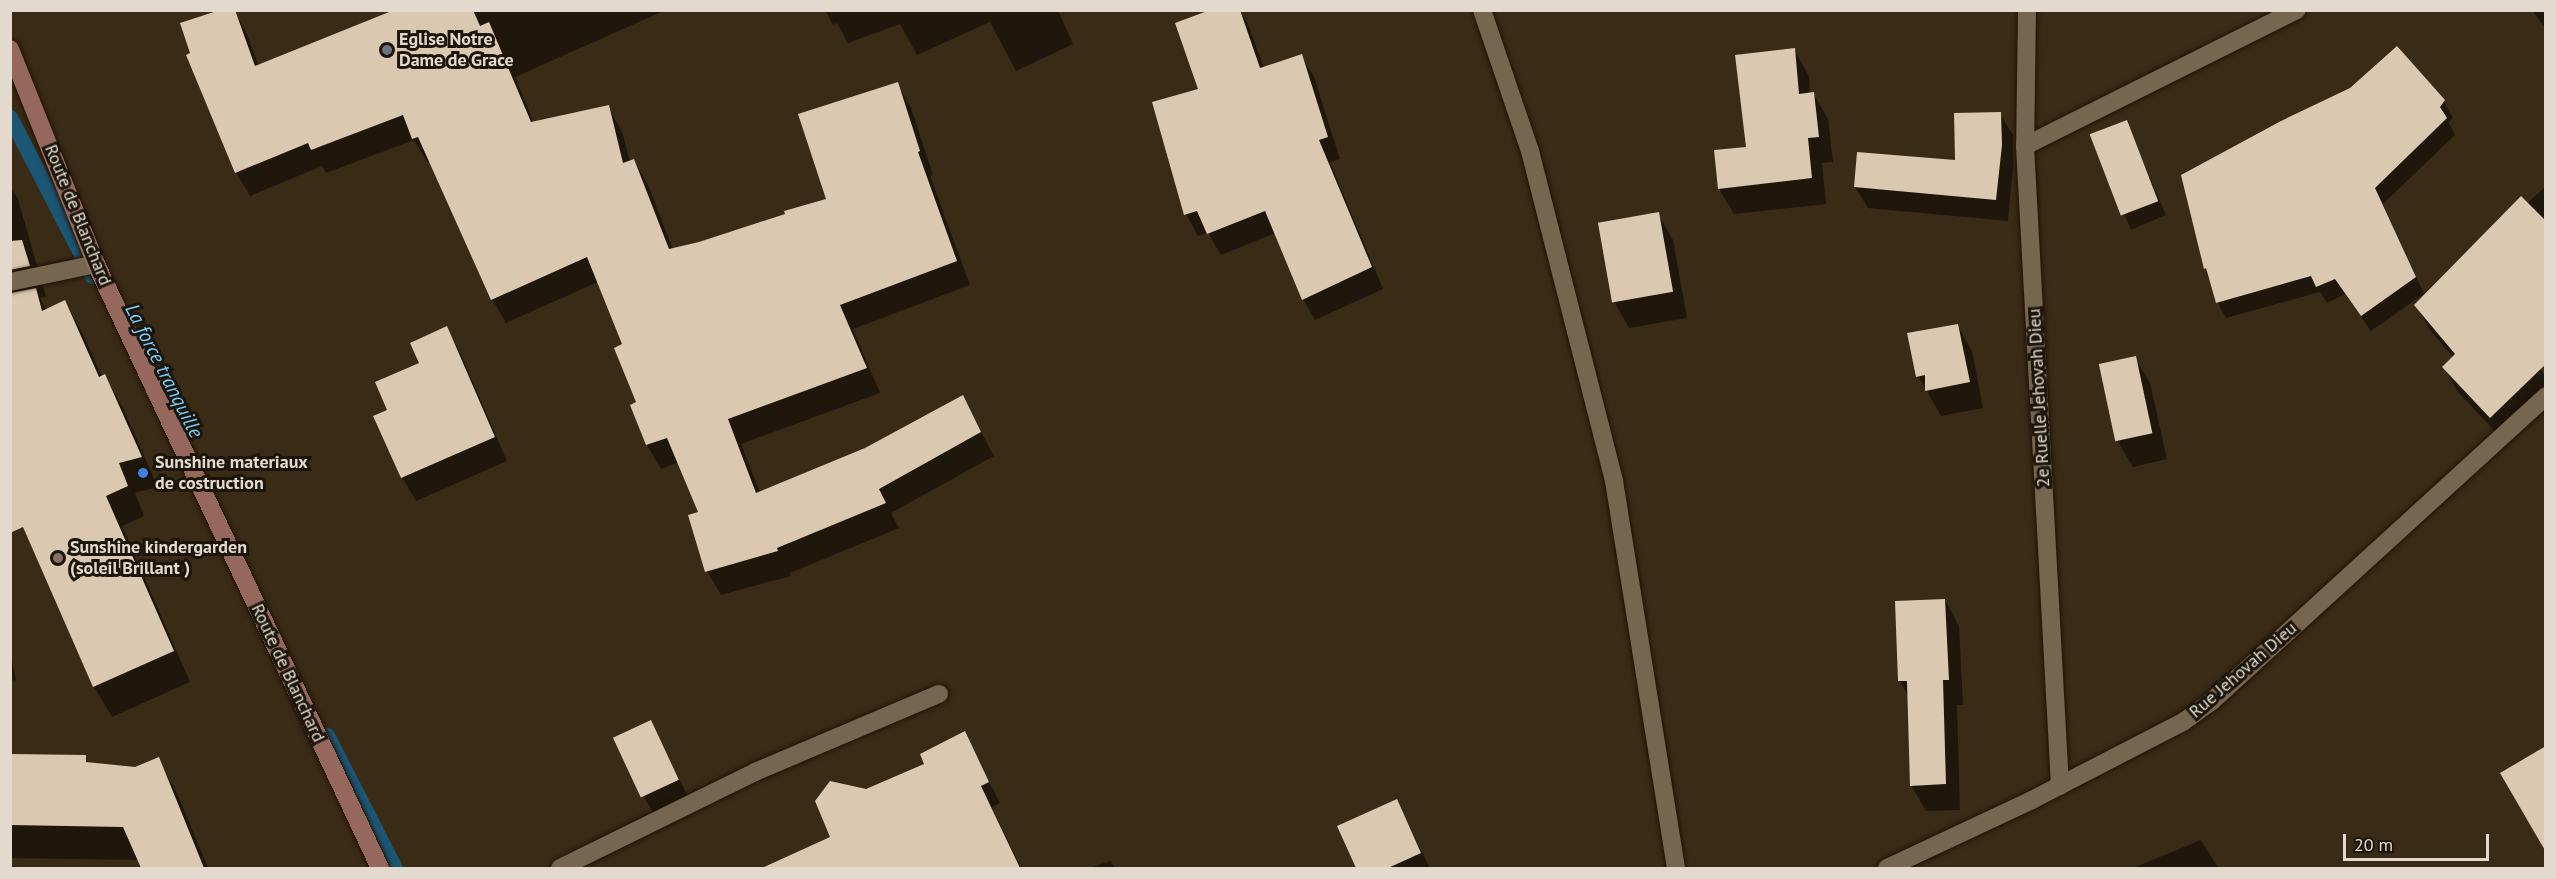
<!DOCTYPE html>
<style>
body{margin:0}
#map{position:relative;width:2556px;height:879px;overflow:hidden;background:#3a2b17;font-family:"PT Sans",sans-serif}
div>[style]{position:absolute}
.shadow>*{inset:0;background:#0007;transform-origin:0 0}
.stream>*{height:15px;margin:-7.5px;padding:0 7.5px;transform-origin:7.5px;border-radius:7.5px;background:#1b5775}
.building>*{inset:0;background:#dbc8b0;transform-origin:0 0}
.roads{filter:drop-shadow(0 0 2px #201302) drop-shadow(0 0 2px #201302)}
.street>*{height:18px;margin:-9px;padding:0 9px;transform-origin:9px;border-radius:9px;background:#76654f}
.secondary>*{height:18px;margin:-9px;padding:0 9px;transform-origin:9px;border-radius:9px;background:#96685d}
.dots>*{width:16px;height:16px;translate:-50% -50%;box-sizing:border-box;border:3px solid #1b150c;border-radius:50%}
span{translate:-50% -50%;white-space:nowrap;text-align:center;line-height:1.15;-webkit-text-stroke:6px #1b150c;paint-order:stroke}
.poi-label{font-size:18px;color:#e3d9cd;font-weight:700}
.left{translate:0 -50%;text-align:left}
.street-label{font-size:18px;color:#e3d9cd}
.water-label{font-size:20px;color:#77cdfd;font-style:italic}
.frame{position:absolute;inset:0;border:12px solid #e3d9cd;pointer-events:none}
.scale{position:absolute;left:2343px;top:834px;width:146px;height:27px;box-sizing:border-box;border:3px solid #e3d9cd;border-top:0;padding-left:8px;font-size:18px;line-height:21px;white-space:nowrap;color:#e3d9cd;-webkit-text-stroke:4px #1b150c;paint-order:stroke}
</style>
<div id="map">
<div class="shadow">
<div style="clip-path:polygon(234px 10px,246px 32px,259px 66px,398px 10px,666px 10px,515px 77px,534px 123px,608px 107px,622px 131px,630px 162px,634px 161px,648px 185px,673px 250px,700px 243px,827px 200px,897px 84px,911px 108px,933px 175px,930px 176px,970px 285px,853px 329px,880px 393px,741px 444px,760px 493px,866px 449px,962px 397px,994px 456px,891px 513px,899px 528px,790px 573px,791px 576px,721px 595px,707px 571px,700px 513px,679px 462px,661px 469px,647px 445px,632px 405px,638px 403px,624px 345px,598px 282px,506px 323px,492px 299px,431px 161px,428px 163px,414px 140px,326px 173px,322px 166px,250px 196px,236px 172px)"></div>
<div style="clip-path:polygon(825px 10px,1058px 10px,1073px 44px,1016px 71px,990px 22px,917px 55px,900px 24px,848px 43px,837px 23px,833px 25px)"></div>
<div style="clip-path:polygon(1214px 10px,1240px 10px,1248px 24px,1264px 68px,1301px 56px,1314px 77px,1340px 159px,1330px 162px,1383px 289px,1315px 320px,1303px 299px,1276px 233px,1221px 255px,1208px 233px,1198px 236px,1186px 214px,1200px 90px)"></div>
<div style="clip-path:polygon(2533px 10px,2546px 10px,2546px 29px,2534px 13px)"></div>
<div style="clip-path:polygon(1794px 50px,1809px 76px,1810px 94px,1813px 93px,1828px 119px,1833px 162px,1822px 163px,1826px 204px,1734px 214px,1719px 189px,1748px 148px)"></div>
<div style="clip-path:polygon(2443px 101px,2453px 117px,2449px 123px,2455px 135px,2383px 204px,2424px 294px,2371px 331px,2345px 294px,2327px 303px,2320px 292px,2226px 318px,2217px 302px,2205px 268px)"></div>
<div style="clip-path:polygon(2000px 114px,2013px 135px,2013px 167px,2008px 221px,1868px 208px,1855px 187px,1957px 161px)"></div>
<div style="left:2126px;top:121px;width:102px;height:38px;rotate:67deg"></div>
<div style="clip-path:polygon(10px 186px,18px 199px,46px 297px,40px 298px,47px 311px,65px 302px,82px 332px,102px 377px,105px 376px,122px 406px,158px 487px,135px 493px,144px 516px,122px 526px,190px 682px,112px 717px,94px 687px,10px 491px)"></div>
<div style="clip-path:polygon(2546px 186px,2546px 352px,2540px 369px,2546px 377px,2546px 402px,2505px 442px,2458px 392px,2444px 367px,2454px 358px,2430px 330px,2416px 305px)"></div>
<div style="clip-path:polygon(1658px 214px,1673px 240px,1687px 318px,1629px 328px,1614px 302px,1600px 224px)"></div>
<div style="clip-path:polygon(1957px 325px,1972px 351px,1983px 408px,1941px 416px,1918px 376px)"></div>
<div style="clip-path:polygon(446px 328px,460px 352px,507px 461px,416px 501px,402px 477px,389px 411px)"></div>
<div style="clip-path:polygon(2135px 358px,2150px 383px,2167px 459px,2133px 467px,2118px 442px)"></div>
<div style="clip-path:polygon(1945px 600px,1959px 626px,1963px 705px,1957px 705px,1960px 810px,1926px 811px,1911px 785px,1908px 696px,1900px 681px)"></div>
<div style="clip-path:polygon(10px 650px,16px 680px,10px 681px)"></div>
<div style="clip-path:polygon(650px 722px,693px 806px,659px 823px,644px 797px)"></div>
<div style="clip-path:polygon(964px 733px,1000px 803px,992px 807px,1021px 868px,846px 868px,816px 801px,866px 791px,926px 764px)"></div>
<div style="clip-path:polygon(10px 755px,85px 757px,89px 764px,136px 768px,158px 759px,177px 793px,208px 868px,143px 868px,139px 860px,10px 858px)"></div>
<div style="clip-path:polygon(1396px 800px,1430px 868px,1357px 868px,1339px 827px)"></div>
<div style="clip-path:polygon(2201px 840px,2218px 868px,2133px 868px)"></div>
<div style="clip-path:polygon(1110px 861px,1115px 868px,1090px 868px)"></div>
</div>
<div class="stream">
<div style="left:10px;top:117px;width:179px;rotate:62.7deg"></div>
<div style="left:327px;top:735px;width:149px;rotate:62.9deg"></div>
</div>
<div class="building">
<div style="clip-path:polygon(220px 10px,235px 10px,255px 66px,394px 10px,473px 10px,480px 26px,489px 22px,531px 122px,609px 105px,623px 163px,634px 159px,669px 249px,699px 242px,785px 214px,784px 211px,826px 199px,798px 114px,898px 82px,920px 151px,918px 152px,957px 261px,840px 305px,867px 368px,728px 419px,756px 493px,865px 448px,963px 395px,981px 432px,879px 489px,886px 503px,777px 548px,778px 551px,705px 572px,688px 515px,698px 512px,667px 438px,646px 445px,630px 405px,636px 402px,614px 348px,622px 344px,587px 257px,491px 300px,418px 137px,412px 139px,403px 115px,311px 150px,308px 143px,235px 173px,186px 55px,190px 53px,180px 23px)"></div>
<div style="clip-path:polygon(1210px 10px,1240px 10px,1260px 68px,1302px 54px,1328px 137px,1319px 140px,1372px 267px,1302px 300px,1265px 211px,1207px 234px,1197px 211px,1184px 215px,1152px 102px,1198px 89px,1175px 23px)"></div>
<div style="clip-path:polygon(2397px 46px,2445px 100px,2440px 107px,2447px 118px,2375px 188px,2416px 277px,2361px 316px,2335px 279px,2316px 287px,2311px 276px,2216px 303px,2206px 268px,2204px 269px,2181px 175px,2281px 121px,2350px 88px)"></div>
<div style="clip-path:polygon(1795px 48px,1799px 94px,1814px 92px,1819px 137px,1808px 138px,1812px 178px,1718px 189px,1714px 150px,1746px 147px,1735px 55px)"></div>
<div style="clip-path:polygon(2001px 112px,2002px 145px,1996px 200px,1854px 187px,1857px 152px,1955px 160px,1954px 113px)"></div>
<div style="left:2127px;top:120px;width:87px;height:40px;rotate:69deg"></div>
<div style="clip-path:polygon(2521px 196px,2546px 221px,2546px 364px,2490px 418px,2442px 367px,2455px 354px,2414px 305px)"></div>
<div style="left:1659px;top:212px;width:81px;height:62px;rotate:80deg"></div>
<div style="clip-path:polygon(22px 240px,30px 266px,10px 270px,10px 241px)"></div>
<div style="clip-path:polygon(36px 288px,42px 311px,65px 300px,99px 377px,105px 374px,142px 457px,119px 463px,128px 486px,106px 496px,174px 651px,93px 687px,23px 527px,10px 533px,10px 293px)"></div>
<div style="clip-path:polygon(1958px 324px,1970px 382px,1925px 391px,1925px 375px,1916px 377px,1907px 333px)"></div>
<div style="clip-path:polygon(447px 326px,495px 437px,401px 478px,373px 416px,387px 410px,375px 382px,419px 363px,410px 343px)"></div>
<div style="left:2136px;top:356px;width:79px;height:38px;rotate:78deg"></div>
<div style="clip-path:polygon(1945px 599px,1949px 680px,1943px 680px,1946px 784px,1910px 786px,1907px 681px,1898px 681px,1895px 601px)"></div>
<div style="left:651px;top:720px;width:66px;height:42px;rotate:65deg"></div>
<div style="clip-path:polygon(965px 731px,989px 782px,981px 786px,1020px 868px,762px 868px,830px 837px,815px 801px,830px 781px,866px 789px,924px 764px,920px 754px)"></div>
<div style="clip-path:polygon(2546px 746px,2546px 852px,2500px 773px)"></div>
<div style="clip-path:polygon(10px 754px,86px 755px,86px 762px,135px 767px,159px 757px,204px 868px,141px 868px,123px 827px,10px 825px)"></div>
<div style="clip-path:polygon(1397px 799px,1421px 853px,1388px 868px,1356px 868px,1337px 826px)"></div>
</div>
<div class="roads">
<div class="street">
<div style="left:1482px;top:10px;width:149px;rotate:71.2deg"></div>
<div style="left:1530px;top:151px;width:341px;rotate:75.7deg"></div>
<div style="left:1614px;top:481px;width:392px;rotate:80.9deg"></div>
<div style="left:2027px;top:10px;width:136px;rotate:90.8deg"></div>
<div style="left:2025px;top:146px;width:641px;rotate:86.87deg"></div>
<div style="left:2025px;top:146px;width:304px;rotate:-26.6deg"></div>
<div style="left:10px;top:282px;width:88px;rotate:-11.8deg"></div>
<div style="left:560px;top:868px;width:217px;rotate:-26.2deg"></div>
<div style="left:755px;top:772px;width:200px;rotate:-23deg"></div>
<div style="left:1887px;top:868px;width:158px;rotate:-25.1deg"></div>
<div style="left:2030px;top:801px;width:172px;rotate:-27.3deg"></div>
<div style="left:2183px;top:722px;width:34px;rotate:-36deg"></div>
<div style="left:2211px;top:702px;width:454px;rotate:-42.4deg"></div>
</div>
<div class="secondary">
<div style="left:10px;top:49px;width:232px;rotate:68.2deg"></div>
<div style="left:96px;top:264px;width:667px;rotate:64.82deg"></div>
</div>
</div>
<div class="dots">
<div style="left:387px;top:50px;background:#6b7280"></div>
<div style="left:143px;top:473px;background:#3f7fe0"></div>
<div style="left:58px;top:558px;background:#8d6e63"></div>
</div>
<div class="poi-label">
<span class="left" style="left:399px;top:50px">Eglise Notre<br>Dame de Grace</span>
<span class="left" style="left:155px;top:473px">Sunshine materiaux<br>de costruction</span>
<span class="left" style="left:70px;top:558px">Sunshine kindergarden<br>(soleil Brillant )</span>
</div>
<div class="street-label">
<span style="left:78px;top:215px;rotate:68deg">Route de Blanchard</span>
<span style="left:2039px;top:398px;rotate:-93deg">2e Ruelle Jehovah Dieu</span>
<span style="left:2243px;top:670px;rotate:-41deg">Rue Jehovah Dieu</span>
<span style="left:288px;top:673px;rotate:65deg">Route de Blanchard</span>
</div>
<div class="water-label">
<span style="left:164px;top:371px;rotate:63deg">La force tranquille</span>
</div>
<div class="frame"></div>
<div class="scale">20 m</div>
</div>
